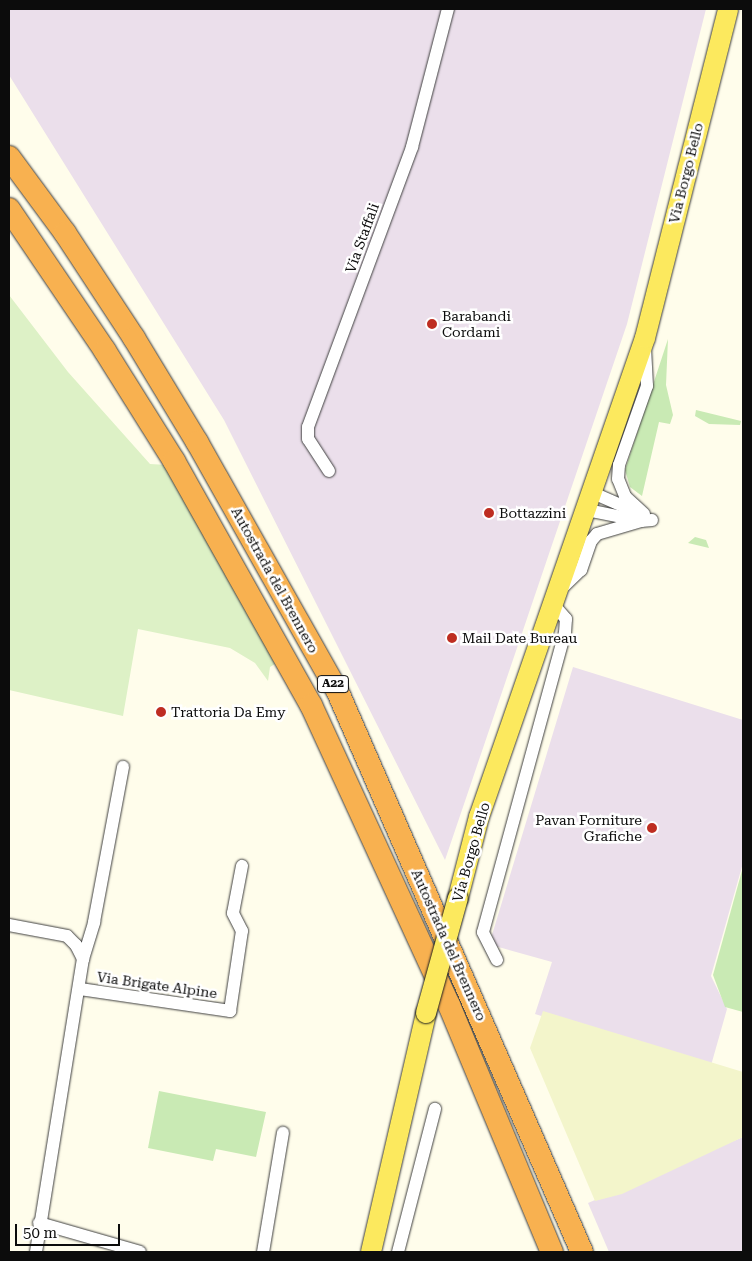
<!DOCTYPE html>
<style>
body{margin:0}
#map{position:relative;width:752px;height:1261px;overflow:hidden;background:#fffdeb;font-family:"Roboto Serif",serif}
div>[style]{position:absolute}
.industrial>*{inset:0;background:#ebdfeb}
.farmland>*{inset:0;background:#f3f5cb}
.green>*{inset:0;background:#c9eab4}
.pitch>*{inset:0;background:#ddf1c6}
.roads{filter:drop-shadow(0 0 1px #3f3f3f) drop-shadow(0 0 1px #3f3f3f)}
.street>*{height:12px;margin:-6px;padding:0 6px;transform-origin:6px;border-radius:6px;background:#fff}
.primary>*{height:20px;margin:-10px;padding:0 10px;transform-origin:10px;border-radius:10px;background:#fce95e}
.highway>*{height:22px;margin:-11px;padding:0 11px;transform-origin:11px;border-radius:11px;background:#f8b150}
.bridges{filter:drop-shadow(0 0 1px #1d1d1d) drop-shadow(0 0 1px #1d1d1d)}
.primary-bridge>*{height:20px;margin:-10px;padding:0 10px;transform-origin:10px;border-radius:10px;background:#fce95e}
.dots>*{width:14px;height:14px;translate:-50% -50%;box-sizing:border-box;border:2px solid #fff;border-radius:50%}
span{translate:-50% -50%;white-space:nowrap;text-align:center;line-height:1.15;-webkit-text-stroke:5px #fff;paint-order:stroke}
.shield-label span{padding:1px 4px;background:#fff;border:1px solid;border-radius:4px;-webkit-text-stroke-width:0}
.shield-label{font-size:12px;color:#0c0c0c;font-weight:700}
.street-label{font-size:14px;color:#0c0c0c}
.poi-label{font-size:14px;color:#0c0c0c}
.left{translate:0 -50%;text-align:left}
.right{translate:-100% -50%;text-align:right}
.frame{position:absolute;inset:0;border:10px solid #0c0c0c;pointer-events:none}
.scale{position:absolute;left:15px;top:1224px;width:105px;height:22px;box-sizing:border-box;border:2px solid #0c0c0c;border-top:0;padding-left:6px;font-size:15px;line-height:18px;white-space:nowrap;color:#0c0c0c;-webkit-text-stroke:4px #fff;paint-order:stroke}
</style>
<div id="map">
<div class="industrial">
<div style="clip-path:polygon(9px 9px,706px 9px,627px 324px,445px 860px,224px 420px,9px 75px)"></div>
<div style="clip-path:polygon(573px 667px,743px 720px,743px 863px,711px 976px,727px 1009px,710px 1069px,535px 1014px,552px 962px,495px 946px,492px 935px)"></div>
<div style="clip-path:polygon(743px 1137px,743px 1252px,609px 1252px,588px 1203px)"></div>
</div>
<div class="farmland">
<div style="clip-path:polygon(543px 1011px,743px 1072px,743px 1137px,622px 1194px,595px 1201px,530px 1048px)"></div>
</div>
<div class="green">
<div style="clip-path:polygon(668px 339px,666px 385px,673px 415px,670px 424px,659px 422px,642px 496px,630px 487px,625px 470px)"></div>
<div style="clip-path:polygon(696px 410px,741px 421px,740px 425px,709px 424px,695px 416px)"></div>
<div style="clip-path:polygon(695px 537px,706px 540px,709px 548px,688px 543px)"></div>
<div style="clip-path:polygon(743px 867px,743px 1012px,725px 1007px,713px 975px)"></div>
<div style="clip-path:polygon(159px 1091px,266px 1112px,256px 1157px,216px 1149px,213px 1161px,148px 1148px)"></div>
</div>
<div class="pitch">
<div style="clip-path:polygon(9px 295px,68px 372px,150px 464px,167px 465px,227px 568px,275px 664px,270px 667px,268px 681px,255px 663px,230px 648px,138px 629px,123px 716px,9px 690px)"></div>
</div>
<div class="roads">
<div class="street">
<div style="left:329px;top:471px;width:38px;rotate:-123deg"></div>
<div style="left:308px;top:439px;width:12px;rotate:-90deg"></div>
<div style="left:308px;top:427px;width:299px;rotate:-69.6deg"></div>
<div style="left:412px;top:147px;width:143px;rotate:-75.4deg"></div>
<div style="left:593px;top:493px;width:50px;rotate:23.5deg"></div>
<div style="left:587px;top:510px;width:55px;rotate:11.5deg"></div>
<div style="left:641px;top:521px;width:11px;rotate:-5deg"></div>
<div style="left:644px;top:514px;width:26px;rotate:-137deg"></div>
<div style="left:625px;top:496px;width:18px;rotate:-112deg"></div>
<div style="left:618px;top:479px;width:14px;rotate:-86deg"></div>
<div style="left:619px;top:465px;width:84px;rotate:-70.5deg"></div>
<div style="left:647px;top:386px;width:38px;rotate:-93deg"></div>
<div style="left:561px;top:589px;width:28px;rotate:-44deg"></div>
<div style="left:581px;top:570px;width:31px;rotate:-71deg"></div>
<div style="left:591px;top:541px;width:9px;rotate:-49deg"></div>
<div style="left:597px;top:534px;width:46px;rotate:-16.5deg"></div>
<div style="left:9px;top:925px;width:59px;rotate:10.7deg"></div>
<div style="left:67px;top:936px;width:13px;rotate:45deg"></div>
<div style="left:76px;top:945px;width:16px;rotate:63deg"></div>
<div style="left:497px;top:960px;width:31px;rotate:-117deg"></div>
<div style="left:483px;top:932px;width:310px;rotate:-74.7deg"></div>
<div style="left:565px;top:633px;width:14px;rotate:-86deg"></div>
<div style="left:566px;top:619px;width:21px;rotate:-131deg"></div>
<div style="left:80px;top:989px;width:152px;rotate:8.3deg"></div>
<div style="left:230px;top:1011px;width:81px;rotate:-81.5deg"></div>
<div style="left:242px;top:931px;width:20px;rotate:-117deg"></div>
<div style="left:233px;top:913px;width:48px;rotate:-79.2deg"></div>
<div style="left:39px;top:1223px;width:105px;rotate:16deg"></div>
<div style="left:36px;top:1252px;width:297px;rotate:-80.9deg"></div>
<div style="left:83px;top:959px;width:39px;rotate:-73deg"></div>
<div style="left:94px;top:922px;width:158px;rotate:-79.4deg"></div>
<div style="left:263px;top:1252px;width:121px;rotate:-80.5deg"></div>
<div style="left:398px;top:1252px;width:148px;rotate:-75.5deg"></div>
</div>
<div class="primary">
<div style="left:458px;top:898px;width:84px;rotate:-75.5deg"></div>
<div style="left:479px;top:817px;width:507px;rotate:-70.89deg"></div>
<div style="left:645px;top:338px;width:339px;rotate:-75.8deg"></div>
<div style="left:371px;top:1252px;width:245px;rotate:-77deg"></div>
</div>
<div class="highway">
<div style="left:9px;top:157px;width:94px;rotate:53.6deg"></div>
<div style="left:65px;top:233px;width:126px;rotate:56.7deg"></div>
<div style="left:134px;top:338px;width:122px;rotate:58.8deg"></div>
<div style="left:197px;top:442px;width:285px;rotate:60.6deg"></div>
<div style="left:337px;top:690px;width:613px;rotate:66.45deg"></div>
<div style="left:9px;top:209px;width:171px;rotate:55.9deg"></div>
<div style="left:105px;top:351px;width:130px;rotate:57.9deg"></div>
<div style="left:174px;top:461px;width:280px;rotate:60.7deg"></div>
<div style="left:311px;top:705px;width:330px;rotate:65.3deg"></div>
<div style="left:449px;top:1005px;width:268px;rotate:67.4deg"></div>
</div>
</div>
<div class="bridges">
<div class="primary-bridge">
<div style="left:426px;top:1013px;width:119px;rotate:-74.5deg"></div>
</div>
</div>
<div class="dots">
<div style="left:432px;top:324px;background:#be2d21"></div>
<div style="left:489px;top:513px;background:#be2d21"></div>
<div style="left:452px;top:638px;background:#be2d21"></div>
<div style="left:161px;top:712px;background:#be2d21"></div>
<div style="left:652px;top:828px;background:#be2d21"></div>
</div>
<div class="shield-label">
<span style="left:333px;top:684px">A22</span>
</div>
<div class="street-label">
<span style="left:686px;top:173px;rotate:-76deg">Via Borgo Bello</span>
<span style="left:362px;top:238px;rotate:-70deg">Via Staffali</span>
<span style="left:275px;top:580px;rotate:61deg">Autostrada del Brennero</span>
<span style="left:471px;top:852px;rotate:-74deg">Via Borgo Bello</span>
<span style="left:449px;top:945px;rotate:66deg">Autostrada del Brennero</span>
<span style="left:157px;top:985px;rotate:8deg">Via Brigate Alpine</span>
</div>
<div class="poi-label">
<span class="left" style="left:442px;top:324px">Barabandi<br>Cordami</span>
<span class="left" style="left:499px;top:513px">Bottazzini</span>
<span class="left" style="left:462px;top:638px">Mail Date Bureau</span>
<span class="left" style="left:171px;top:712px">Trattoria Da Emy</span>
<span class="right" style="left:642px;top:828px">Pavan Forniture<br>Grafiche</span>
</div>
<div class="frame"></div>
<div class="scale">50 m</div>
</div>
